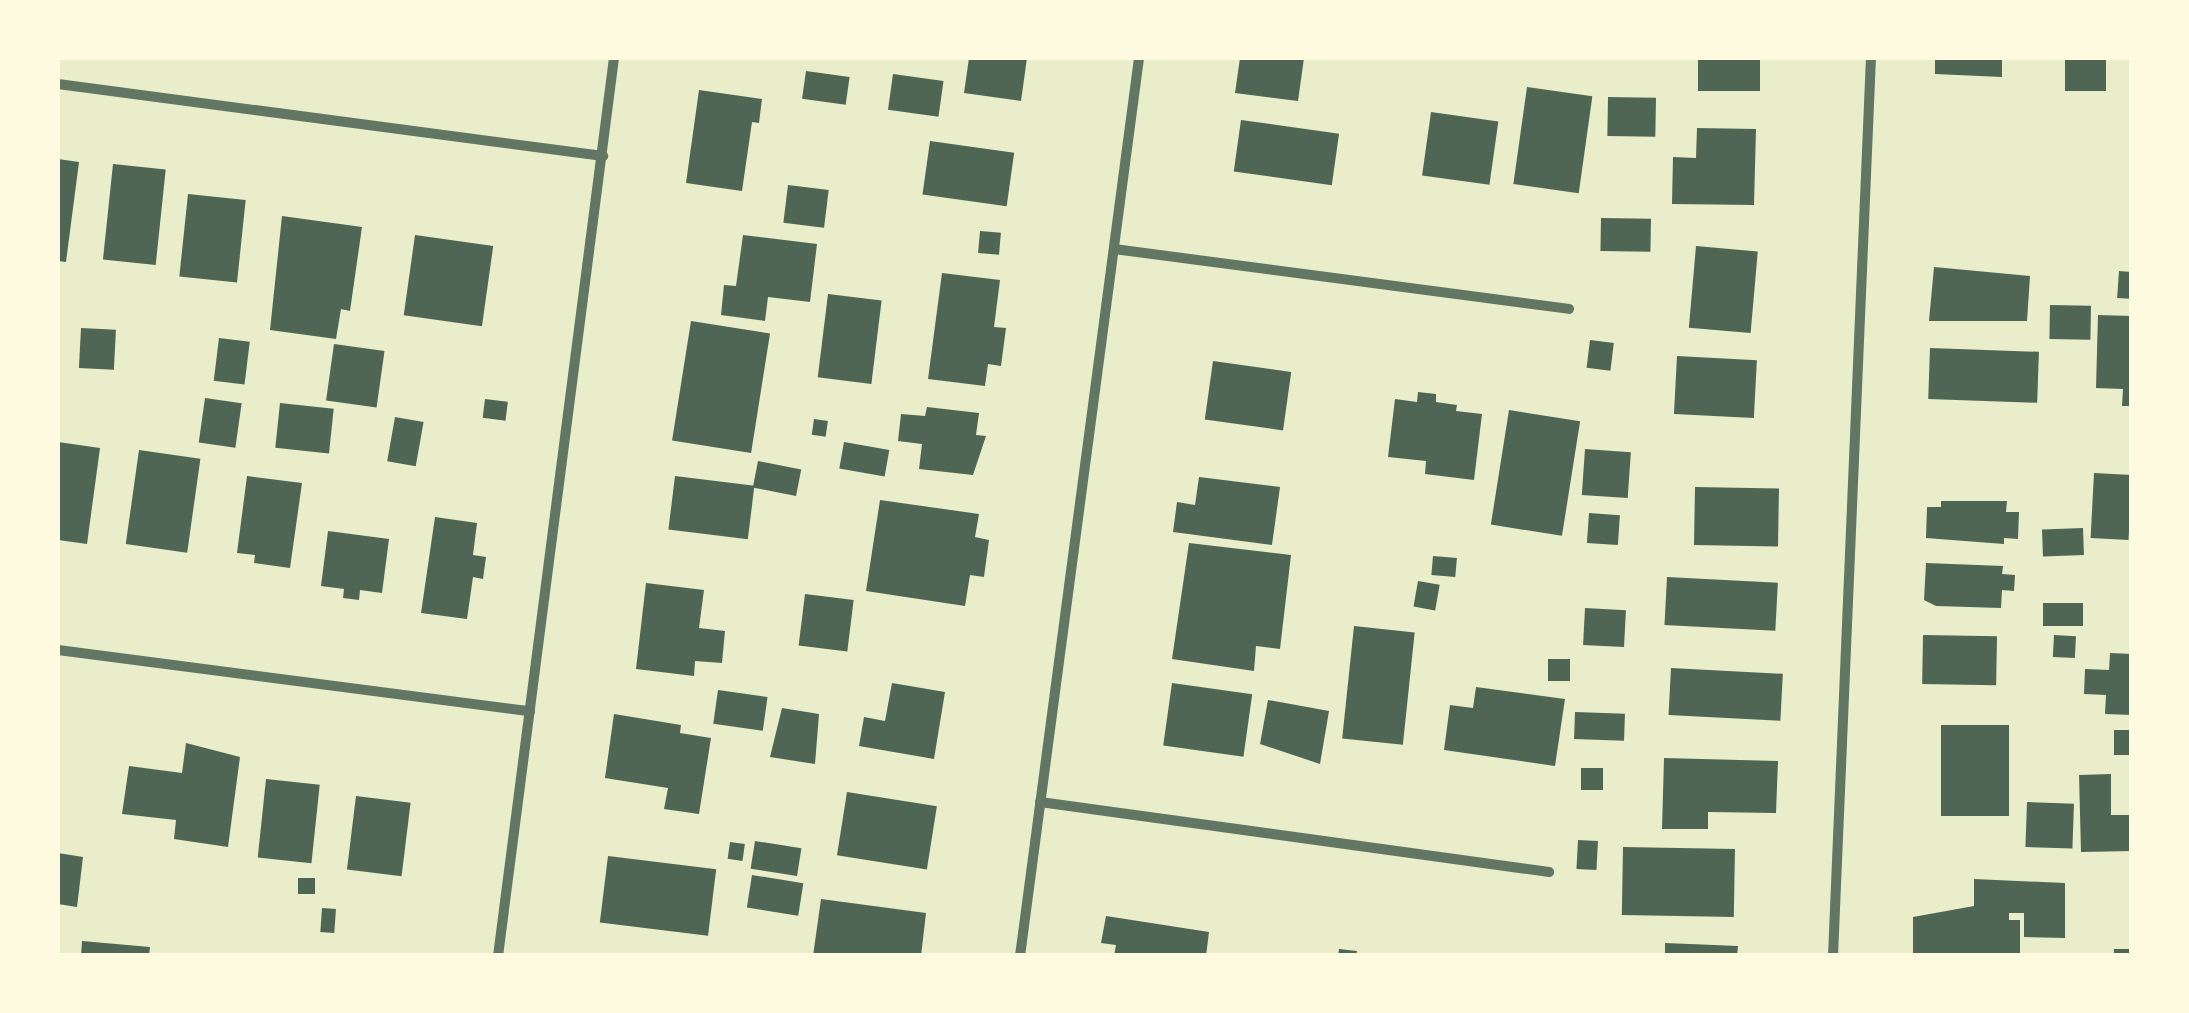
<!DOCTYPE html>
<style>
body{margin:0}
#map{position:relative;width:2189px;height:1013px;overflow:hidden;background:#e9edc9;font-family:Roboto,sans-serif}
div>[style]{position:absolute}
.building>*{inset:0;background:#4f6655;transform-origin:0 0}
.minor>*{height:10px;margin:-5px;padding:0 5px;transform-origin:5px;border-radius:5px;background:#617663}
span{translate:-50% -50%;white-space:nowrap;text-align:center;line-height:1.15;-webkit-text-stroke:9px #fefae0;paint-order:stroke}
.frame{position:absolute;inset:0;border:60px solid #fefae0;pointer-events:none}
</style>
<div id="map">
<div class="building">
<div style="clip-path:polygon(969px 58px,1027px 58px,1021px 101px,964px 93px)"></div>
<div style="clip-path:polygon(1240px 58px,1304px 58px,1298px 101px,1235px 93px)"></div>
<div style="left:1698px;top:58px;width:62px;height:33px"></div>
<div style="clip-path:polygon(1935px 58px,2002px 58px,2002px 77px,1935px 74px)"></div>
<div style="left:2065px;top:58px;width:41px;height:33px"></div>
<div style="left:806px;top:71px;width:44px;height:28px;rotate:8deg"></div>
<div style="left:893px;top:74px;width:51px;height:36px;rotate:8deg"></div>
<div style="left:1527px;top:87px;width:66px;height:98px;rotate:8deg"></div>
<div style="clip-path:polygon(699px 90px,762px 99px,759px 123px,752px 122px,742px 191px,686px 183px)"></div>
<div style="left:1608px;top:97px;width:48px;height:39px;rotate:1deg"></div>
<div style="left:1431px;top:112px;width:68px;height:64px;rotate:8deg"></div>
<div style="left:1241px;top:120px;width:99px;height:52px;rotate:8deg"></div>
<div style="clip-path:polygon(1697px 128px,1756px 129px,1754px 205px,1672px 204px,1673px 157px,1696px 158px)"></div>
<div style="left:930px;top:141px;width:85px;height:54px;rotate:8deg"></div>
<div style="clip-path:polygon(58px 159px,79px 162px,66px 262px,58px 261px)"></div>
<div style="left:113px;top:164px;width:53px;height:96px;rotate:6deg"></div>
<div style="left:788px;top:185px;width:41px;height:38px;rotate:7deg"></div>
<div style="left:188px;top:194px;width:58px;height:83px;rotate:6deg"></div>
<div style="clip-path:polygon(282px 216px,362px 227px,350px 311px,341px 309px,336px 339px,270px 330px)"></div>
<div style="left:1601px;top:218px;width:50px;height:33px;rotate:1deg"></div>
<div style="left:980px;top:231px;width:21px;height:22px;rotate:5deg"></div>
<div style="left:415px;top:235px;width:79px;height:81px;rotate:8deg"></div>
<div style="clip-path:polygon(743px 235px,817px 244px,810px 302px,768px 297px,765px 321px,721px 315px,724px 285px,736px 286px)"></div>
<div style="left:1696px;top:246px;width:62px;height:82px;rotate:5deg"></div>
<div style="clip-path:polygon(1934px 267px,2030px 276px,2027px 321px,1929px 321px)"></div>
<div style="left:2119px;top:271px;width:13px;height:27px;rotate:4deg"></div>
<div style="clip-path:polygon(942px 273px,1000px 280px,994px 327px,1006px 328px,1001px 366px,988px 364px,985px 386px,928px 379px)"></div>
<div style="left:828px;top:294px;width:54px;height:84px;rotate:7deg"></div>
<div style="left:2050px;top:305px;width:41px;height:34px;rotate:1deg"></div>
<div style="clip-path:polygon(2098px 315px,2132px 316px,2132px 406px,2122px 406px,2123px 389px,2096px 388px)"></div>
<div style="left:691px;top:321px;width:80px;height:121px;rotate:9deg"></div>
<div style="left:81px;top:328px;width:35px;height:40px;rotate:3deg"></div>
<div style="left:219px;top:338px;width:31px;height:43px;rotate:7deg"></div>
<div style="left:1590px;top:340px;width:24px;height:28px;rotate:7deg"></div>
<div style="left:334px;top:344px;width:51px;height:57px;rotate:8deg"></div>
<div style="left:1930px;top:348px;width:109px;height:51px;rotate:2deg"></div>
<div style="left:1677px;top:356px;width:80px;height:58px;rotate:3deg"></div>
<div style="left:1213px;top:361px;width:79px;height:59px;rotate:8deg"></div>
<div style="clip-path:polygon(1418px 392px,1436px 394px,1436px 402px,1457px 405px,1456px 411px,1482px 414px,1474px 480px,1425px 474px,1426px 461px,1388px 457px,1395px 399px,1417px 402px)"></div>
<div style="left:205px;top:398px;width:37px;height:45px;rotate:8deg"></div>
<div style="left:485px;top:399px;width:23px;height:19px;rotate:7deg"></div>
<div style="left:280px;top:403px;width:54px;height:45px;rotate:6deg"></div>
<div style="clip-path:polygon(927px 407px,979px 413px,976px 435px,986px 436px,973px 475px,919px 469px,922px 444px,898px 441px,901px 414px,925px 416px)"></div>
<div style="left:1509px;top:410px;width:72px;height:116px;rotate:9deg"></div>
<div style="left:395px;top:417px;width:29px;height:45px;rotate:10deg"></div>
<div style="left:814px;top:419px;width:14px;height:16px;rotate:8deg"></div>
<div style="clip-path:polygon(58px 442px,100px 448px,87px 544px,58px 540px)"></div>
<div style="left:844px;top:442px;width:46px;height:27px;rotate:10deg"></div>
<div style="left:1585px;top:449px;width:46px;height:46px;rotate:4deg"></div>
<div style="left:139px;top:450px;width:62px;height:95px;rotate:8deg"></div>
<div style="left:758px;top:461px;width:44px;height:27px;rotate:11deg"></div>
<div style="left:2094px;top:473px;width:38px;height:65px;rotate:3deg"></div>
<div style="clip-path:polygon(247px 476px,302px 483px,290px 568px,254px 563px,255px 555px,237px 553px)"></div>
<div style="left:675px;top:476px;width:80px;height:54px;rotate:7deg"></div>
<div style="clip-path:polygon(1199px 477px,1280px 487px,1272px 545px,1173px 532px,1177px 502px,1195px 505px)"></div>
<div style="left:1695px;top:487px;width:84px;height:58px;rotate:1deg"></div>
<div style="clip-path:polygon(880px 500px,979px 514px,975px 537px,989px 540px,984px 577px,970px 575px,965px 606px,866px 591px)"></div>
<div style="clip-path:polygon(1941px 501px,2007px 501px,2006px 512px,2019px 512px,2018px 539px,2004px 538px,2004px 544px,1926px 538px,1927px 507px,1941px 507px)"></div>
<div style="left:1589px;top:513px;width:31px;height:30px;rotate:4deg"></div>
<div style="clip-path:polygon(435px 517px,477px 523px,473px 555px,486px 557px,483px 579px,473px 577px,467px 619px,421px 613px)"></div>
<div style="left:2083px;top:528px;width:27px;height:41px;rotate:88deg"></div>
<div style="clip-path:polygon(328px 531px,389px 539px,382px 593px,360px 590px,359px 600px,343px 598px,344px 589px,321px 586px)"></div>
<div style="clip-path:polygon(1189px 543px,1291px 555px,1280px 649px,1256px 646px,1254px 671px,1172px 659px)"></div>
<div style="left:1433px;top:556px;width:24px;height:19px;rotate:5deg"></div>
<div style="clip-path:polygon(1926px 563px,2003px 566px,2002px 574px,2015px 575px,2014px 591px,2002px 590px,2001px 608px,1936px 606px,1924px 600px)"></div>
<div style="left:1667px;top:577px;width:111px;height:48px;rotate:3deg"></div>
<div style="left:1418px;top:581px;width:22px;height:26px;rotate:10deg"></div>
<div style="clip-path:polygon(646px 583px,704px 590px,699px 628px,725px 631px,722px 663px,695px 661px,694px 676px,636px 669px)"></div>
<div style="left:805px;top:594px;width:49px;height:52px;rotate:7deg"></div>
<div style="left:2043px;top:603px;width:40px;height:23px"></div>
<div style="left:1585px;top:608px;width:41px;height:37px;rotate:3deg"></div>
<div style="left:1354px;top:626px;width:61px;height:113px;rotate:6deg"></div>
<div style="left:1923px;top:635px;width:74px;height:49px;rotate:1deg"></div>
<div style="left:2054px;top:635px;width:22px;height:22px;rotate:3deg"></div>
<div style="clip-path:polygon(2110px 653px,2132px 654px,2132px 715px,2105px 714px,2106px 695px,2084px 694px,2085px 669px,2109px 670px)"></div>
<div style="left:1548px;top:659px;width:22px;height:22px"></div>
<div style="left:1671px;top:668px;width:112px;height:47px;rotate:3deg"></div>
<div style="clip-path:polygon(892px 683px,945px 692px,934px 759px,859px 746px,864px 717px,885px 721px)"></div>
<div style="left:1172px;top:683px;width:81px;height:63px;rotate:8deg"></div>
<div style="clip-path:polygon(1476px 687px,1565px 699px,1555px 766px,1444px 750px,1450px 705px,1473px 708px)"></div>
<div style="left:718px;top:690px;width:50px;height:34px;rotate:8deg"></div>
<div style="clip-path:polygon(1268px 700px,1329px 711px,1320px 764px,1260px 744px)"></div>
<div style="clip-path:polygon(782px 708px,819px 714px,815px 764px,770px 757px)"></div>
<div style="left:1575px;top:712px;width:50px;height:27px;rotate:2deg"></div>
<div style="clip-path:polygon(614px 714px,681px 725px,680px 733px,711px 738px,699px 814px,664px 809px,668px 788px,605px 778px)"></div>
<div style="left:1941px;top:725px;width:68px;height:91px"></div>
<div style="left:2114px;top:730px;width:18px;height:25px"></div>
<div style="clip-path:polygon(186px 743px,240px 757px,228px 847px,174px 839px,176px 820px,122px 814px,129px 766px,182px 773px)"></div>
<div style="clip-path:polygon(1664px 758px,1778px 761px,1776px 813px,1708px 812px,1708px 829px,1662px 829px)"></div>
<div style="left:1581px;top:768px;width:22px;height:22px"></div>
<div style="clip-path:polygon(2111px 774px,2111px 815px,2132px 815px,2132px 851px,2081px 852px,2079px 775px)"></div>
<div style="left:266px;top:779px;width:54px;height:79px;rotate:6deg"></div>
<div style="left:847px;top:792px;width:91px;height:64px;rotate:9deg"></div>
<div style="left:356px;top:796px;width:55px;height:74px;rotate:7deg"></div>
<div style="left:2027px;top:802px;width:47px;height:45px;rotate:2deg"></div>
<div style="left:1578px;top:840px;width:20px;height:29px;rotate:3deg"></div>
<div style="left:755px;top:841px;width:47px;height:28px;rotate:9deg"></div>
<div style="left:730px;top:842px;width:15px;height:17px;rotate:8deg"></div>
<div style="left:1623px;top:847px;width:112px;height:68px;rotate:1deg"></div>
<div style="clip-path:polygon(58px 853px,83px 857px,77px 907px,58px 904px)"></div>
<div style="left:608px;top:856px;width:109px;height:67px;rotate:7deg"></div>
<div style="left:752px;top:875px;width:52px;height:33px;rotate:9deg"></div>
<div style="left:298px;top:878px;width:17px;height:16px"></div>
<div style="clip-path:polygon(1974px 879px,2065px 883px,2065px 938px,2024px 937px,2024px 913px,2009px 913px,2009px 920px,2020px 920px,2020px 956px,1913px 956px,1913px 917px,1974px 906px)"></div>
<div style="clip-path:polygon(821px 899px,926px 913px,921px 956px,813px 956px)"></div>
<div style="left:322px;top:908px;width:14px;height:24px;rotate:4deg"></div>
<div style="clip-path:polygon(1106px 916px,1209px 932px,1206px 956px,1114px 956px,1116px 945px,1101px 943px)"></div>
<div style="clip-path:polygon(82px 941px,150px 947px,149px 956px,81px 956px)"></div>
<div style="clip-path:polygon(1665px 943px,1738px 946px,1737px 956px,1665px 956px)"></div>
<div style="clip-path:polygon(1339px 949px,1357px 951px,1356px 956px,1338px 956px)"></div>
<div style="left:2114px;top:949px;width:18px;height:7px"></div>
</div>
<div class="minor">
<div style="left:58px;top:84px;width:550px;rotate:7.53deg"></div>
<div style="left:1114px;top:249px;width:459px;rotate:7.5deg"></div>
<div style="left:58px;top:650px;width:476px;rotate:7.4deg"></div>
<div style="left:1040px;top:802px;width:514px;rotate:7.83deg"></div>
<div style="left:498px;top:956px;width:905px;rotate:-82.64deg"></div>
<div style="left:1020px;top:956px;width:906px;rotate:-82.45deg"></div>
<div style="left:1833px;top:956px;width:899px;rotate:-87.58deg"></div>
</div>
<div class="frame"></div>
</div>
